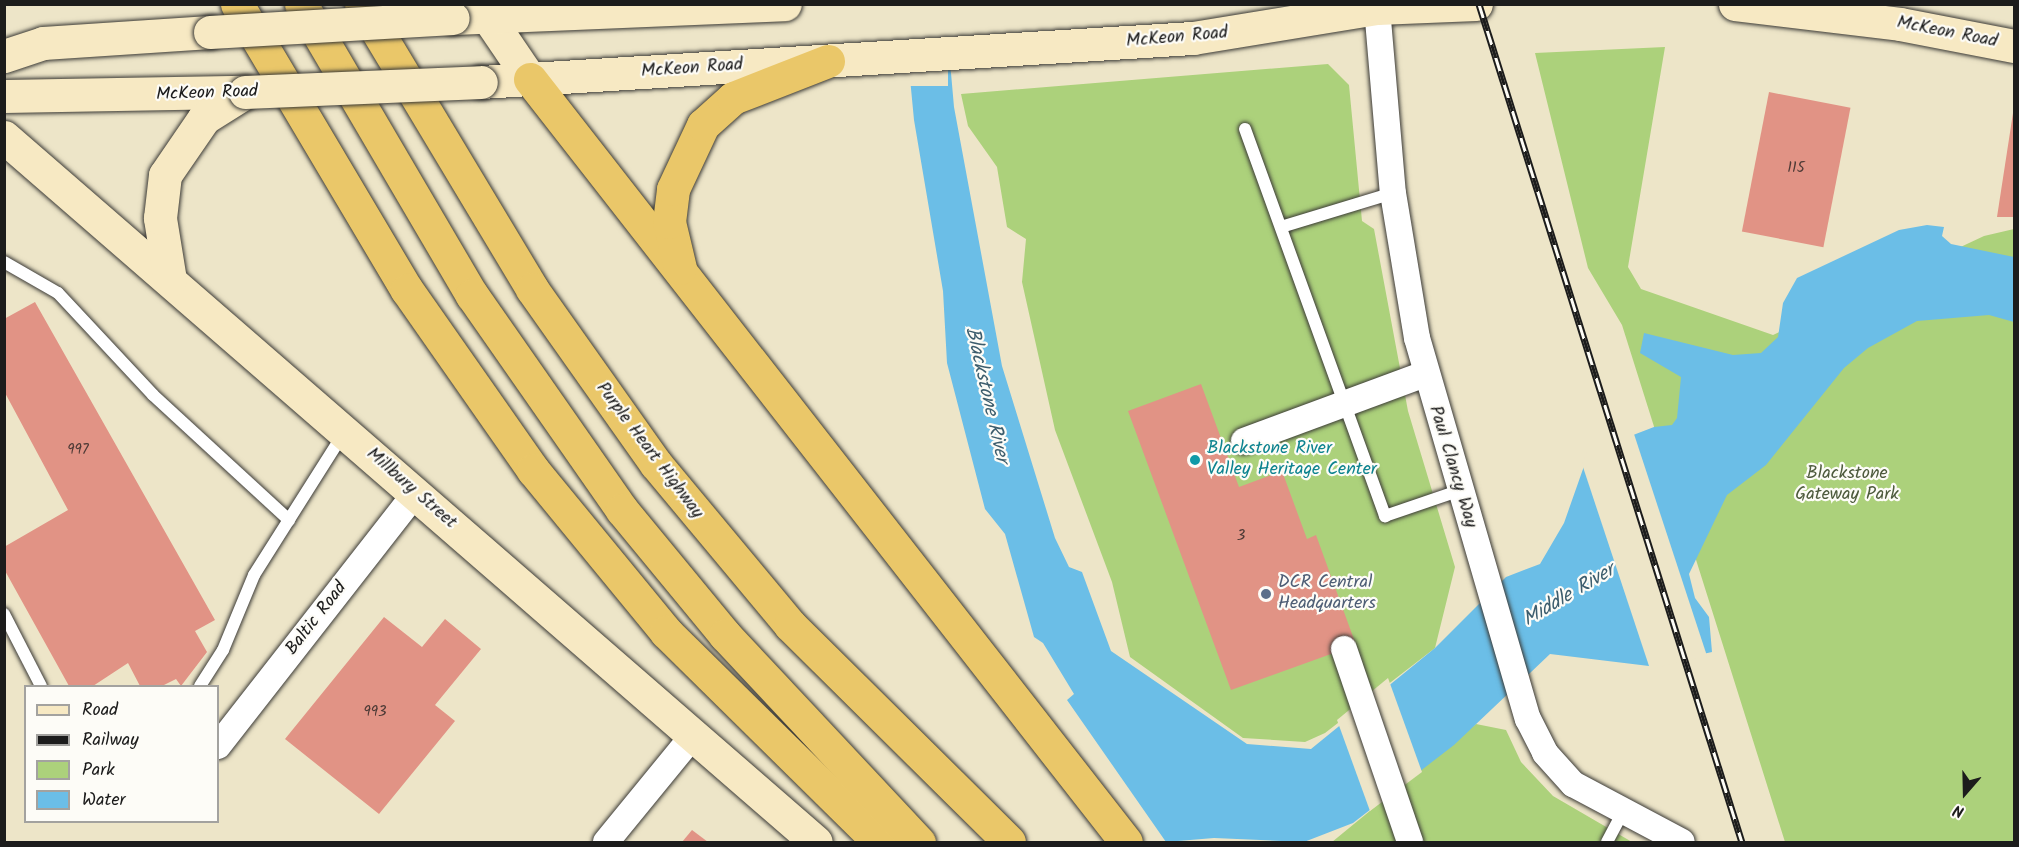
<!DOCTYPE html>
<style>
body{margin:0}
#map{position:relative;width:2019px;height:847px;overflow:hidden;background:#ede5c8;font-family:Kalam,sans-serif}
div>[style]{position:absolute}
.green>*{inset:0;background:#acd17b}
.water>*{inset:0;background:#6bbee7}
.pier>*{inset:0;background:#ede5c8;transform-origin:0 0}
.building>*{inset:0;background:#e19385;transform-origin:0 0}
.roads{filter:drop-shadow(0 0 2px #3b3a36) drop-shadow(0 0 2px #3b3a36)}
.lane>*{height:12px;margin:-6px;padding:0 6px;transform-origin:6px;border-radius:6px;background:#fff}
.street>*{height:26px;margin:-13px;padding:0 13px;transform-origin:13px;border-radius:13px;background:#fff}
.secondary>*{height:33px;margin:-16.5px;padding:0 16.5px;transform-origin:16.5px;border-radius:16.5px;background:#f7e9c3}
.highway>*{height:33px;margin:-16.5px;padding:0 16.5px;transform-origin:16.5px;border-radius:16.5px;background:#eac769}
.rail>*{height:7px;margin-top:-3.5px;transform-origin:0;background:repeating-linear-gradient(90deg,#fdfcf7 0 14px,#1c1c1c 0 28px);box-sizing:border-box;border-block:2px solid #1c1c1c}
.bridges{filter:drop-shadow(0 0 2px #3b3a36) drop-shadow(0 0 2px #3b3a36)}
.secondary-bridge>*{height:33px;margin:-16.5px;padding:0 16.5px;transform-origin:16.5px;border-radius:16.5px;background:#f7e9c3}
.dots>*{width:16px;height:16px;translate:-50% -50%;box-sizing:border-box;border:3px solid #fdfcf7;border-radius:50%}
span{translate:-50% -50%;white-space:nowrap;text-align:center;line-height:1.15;-webkit-text-stroke:4.5px #fdfcf7;paint-order:stroke}
.number-label{font-size:15px;color:#4d3a36}
.number-label span{-webkit-text-stroke-width:0}
.street-label{font-size:18px;color:#1c1c1c}
.culture-label{font-size:18px;color:#0d838f}
.left{translate:0 -50%;text-align:left}
.park-label{font-size:18px;color:#4e5b3d}
.service-label{font-size:18px;color:#4e5e75}
.water-label{font-size:20px;color:#3c5d6d;font-style:italic}
.frame{position:absolute;inset:0;border:6px solid #1c1c1c;pointer-events:none}
.legend{position:absolute;left:24px;top:685px;width:195px;height:138px;box-sizing:border-box;background:#fdfcf7;border:2px solid #a3a29f;margin:0;padding:8px 10px;list-style:none;font-size:18px;color:#1c1c1c}
.legend li{display:flex;align-items:center;gap:12px;height:30px}
.legend b{width:30px;border:2px solid #a3a29f}
.north{position:absolute;left:1935px;top:763px;width:60px;height:60px;-webkit-text-stroke:4px #fdfcf7;paint-order:stroke;rotate:200deg;font-size:16px;font-weight:700;line-height:24px;text-align:center;color:#1c1c1c}
.north::after{content:'';display:block;margin:auto;width:21px;height:27px;background:#1c1c1c;clip-path:polygon(50% 0,100% 100%,50% 72%,0 100%)}
</style>
<div id="map">
<div class="green">
<div style="clip-path:polygon(1665px 47px,1628px 267px,1641px 289px,1773px 335px,1984px 236px,2014px 229px,2014px 842px,1785px 842px,1622px 325px,1588px 268px,1535px 53px)"></div>
<div style="clip-path:polygon(1328px 64px,1349px 85px,1362px 221px,1374px 229px,1408px 411px,1455px 567px,1435px 648px,1325px 733px,1305px 742px,1243px 738px,1130px 657px,1112px 582px,1055px 430px,1022px 282px,1026px 239px,1007px 227px,997px 167px,968px 126px,961px 94px)"></div>
<div style="clip-path:polygon(1476px 724px,1506px 730px,1521px 762px,1553px 796px,1632px 842px,1332px 842px)"></div>
</div>
<div class="water">
<div style="clip-path:polygon(903px 5px,945px 5px,954px 107px,1002px 366px,1055px 538px,1069px 567px,1082px 572px,1111px 651px,1247px 744px,1311px 749px,1435px 648px,1506px 577px,1540px 564px,1564px 523px,1589px 452px,1654px 427px,1672px 425px,1677px 418px,1681px 377px,1640px 353px,1644px 333px,1733px 355px,1761px 353px,1778px 337px,1783px 303px,1797px 278px,1899px 230px,1927px 225px,1944px 227px,1942px 236px,1951px 244px,2014px 257px,2014px 322px,1989px 315px,1917px 321px,1868px 348px,1844px 368px,1766px 465px,1727px 495px,1689px 574px,1695px 598px,1709px 617px,1712px 652px,1649px 666px,1550px 654px,1454px 745px,1353px 823px,1304px 842px,1214px 838px,1166px 842px,1067px 700px,1074px 694px,1043px 643px,1034px 637px,1005px 534px,985px 509px,947px 363px,943px 291px,914px 120px)"></div>
</div>
<div class="pier">
<div style="left:900px;top:4px;width:48px;height:82px"></div>
<div style="clip-path:polygon(1633px 431px,1707px 656px,1650px 669px,1582px 464px,1588px 449px)"></div>
<div style="clip-path:polygon(1388px 678px,1422px 772px,1370px 811px,1337px 720px)"></div>
</div>
<div class="building">
<div style="left:1769px;top:92px;width:83px;height:142px;rotate:11deg"></div>
<div style="clip-path:polygon(2013px 113px,2014px 217px,1997px 217px)"></div>
<div style="clip-path:polygon(35px 302px,215px 620px,195px 631px,207px 652px,181px 686px,176px 679px,162px 686px,140px 686px,128px 663px,93px 686px,69px 686px,4px 569px,4px 547px,68px 510px,4px 391px,4px 319px)"></div>
<div style="clip-path:polygon(1201px 384px,1239px 487px,1282px 471px,1307px 539px,1316px 535px,1356px 645px,1231px 690px,1128px 411px)"></div>
<div style="clip-path:polygon(384px 617px,422px 647px,445px 619px,481px 649px,435px 705px,455px 721px,379px 814px,285px 739px)"></div>
<div style="clip-path:polygon(692px 830px,708px 842px,682px 842px)"></div>
</div>
<div class="roads">
<div class="lane">
<div style="left:1245px;top:129px;width:412px;rotate:70.1deg"></div>
<div style="left:1385px;top:516px;width:77px;rotate:-18.9deg"></div>
<div style="left:1281px;top:227px;width:117px;rotate:-16.9deg"></div>
<div style="left:4px;top:262px;width:62px;rotate:29.9deg"></div>
<div style="left:58px;top:293px;width:139px;rotate:47deg"></div>
<div style="left:153px;top:395px;width:185px;rotate:42.6deg"></div>
<div style="left:4px;top:614px;width:81px;rotate:62.8deg"></div>
<div style="left:200px;top:686px;width:43px;rotate:-57.4deg"></div>
<div style="left:223px;top:650px;width:81px;rotate:-67.5deg"></div>
<div style="left:254px;top:575px;width:167px;rotate:-57.7deg"></div>
<div style="left:1607px;top:842px;width:34px;rotate:-62deg"></div>
</div>
<div class="street">
<div style="left:1377px;top:8px;width:186px;rotate:85.1deg"></div>
<div style="left:1393px;top:193px;width:147px;rotate:80.6deg"></div>
<div style="left:1417px;top:338px;width:397px;rotate:73.8deg"></div>
<div style="left:1528px;top:719px;width:38px;rotate:63deg"></div>
<div style="left:1545px;top:753px;width:42px;rotate:47.9deg"></div>
<div style="left:1573px;top:784px;width:123px;rotate:28deg"></div>
<div style="left:1244px;top:441px;width:193px;rotate:-20.3deg"></div>
<div style="left:1344px;top:649px;width:204px;rotate:71.1deg"></div>
<div style="left:218px;top:746px;width:321px;rotate:-52deg"></div>
<div style="left:606px;top:842px;width:134px;rotate:-50.7deg"></div>
</div>
<div class="secondary">
<div style="left:479px;top:4px;width:91px;rotate:55.8deg"></div>
<div style="left:1735px;top:4px;width:166px;rotate:6.9deg"></div>
<div style="left:1900px;top:24px;width:116px;rotate:10.9deg"></div>
<div style="left:453px;top:18px;width:332px;rotate:-2.4deg"></div>
<div style="left:4px;top:56px;width:41px;rotate:-18.4deg"></div>
<div style="left:43px;top:43px;width:167px;rotate:-3.8deg"></div>
<div style="left:481px;top:82px;width:713px;rotate:-3.54deg"></div>
<div style="left:1193px;top:38px;width:186px;rotate:-9.3deg"></div>
<div style="left:1377px;top:8px;width:99px;rotate:-2.3deg"></div>
<div style="left:4px;top:96px;width:241px;rotate:-1deg"></div>
<div style="left:4px;top:137px;width:1075px;rotate:40.97deg"></div>
<div style="left:170px;top:280px;width:63px;rotate:-99.2deg"></div>
<div style="left:160px;top:218px;width:43px;rotate:-83.4deg"></div>
<div style="left:165px;top:175px;width:69px;rotate:-55.6deg"></div>
<div style="left:204px;top:118px;width:47px;rotate:-32deg"></div>
</div>
<div class="highway">
<div style="left:237px;top:4px;width:333px;rotate:59.3deg"></div>
<div style="left:407px;top:290px;width:220px;rotate:55deg"></div>
<div style="left:533px;top:470px;width:210px;rotate:50.6deg"></div>
<div style="left:666px;top:632px;width:299px;rotate:44.6deg"></div>
<div style="left:301px;top:4px;width:338px;rotate:59.6deg"></div>
<div style="left:472px;top:295px;width:262px;rotate:55.1deg"></div>
<div style="left:622px;top:510px;width:162px;rotate:50.5deg"></div>
<div style="left:725px;top:635px;width:284px;rotate:46.9deg"></div>
<div style="left:361px;top:4px;width:332px;rotate:59deg"></div>
<div style="left:532px;top:289px;width:214px;rotate:54.7deg"></div>
<div style="left:656px;top:464px;width:209px;rotate:50.2deg"></div>
<div style="left:790px;top:625px;width:308px;rotate:44.7deg"></div>
<div style="left:530px;top:79px;width:968px;rotate:52.01deg"></div>
<div style="left:680px;top:268px;width:47px;rotate:-103.4deg"></div>
<div style="left:669px;top:222px;width:33px;rotate:-83deg"></div>
<div style="left:673px;top:189px;width:71px;rotate:-64.9deg"></div>
<div style="left:703px;top:125px;width:40px;rotate:-42deg"></div>
<div style="left:733px;top:98px;width:102px;rotate:-21.3deg"></div>
</div>
</div>
<div class="rail">
<div style="left:1479px;top:4px;width:878px;rotate:72.58deg"></div>
</div>
<div class="bridges">
<div class="secondary-bridge">
<div style="left:210px;top:32px;width:243px;rotate:-3.3deg"></div>
<div style="left:245px;top:92px;width:236px;rotate:-2.4deg"></div>
</div>
</div>
<div class="dots">
<div style="left:1195px;top:460px;background:#0f9aa8"></div>
<div style="left:1266px;top:594px;background:#5c6f8a"></div>
</div>
<div class="number-label">
<span style="left:1796px;top:169px">115</span>
<span style="left:78px;top:451px">997</span>
<span style="left:1241px;top:537px">3</span>
<span style="left:375px;top:713px">993</span>
</div>
<div class="street-label">
<span style="left:1947px;top:33px;rotate:11deg">McKeon Road</span>
<span style="left:1177px;top:38px;rotate:-5deg">McKeon Road</span>
<span style="left:692px;top:69px;rotate:-4deg">McKeon Road</span>
<span style="left:207px;top:94px;rotate:-2deg">McKeon Road</span>
<span style="left:649px;top:451px;rotate:53deg">Purple Heart Highway</span>
<span style="left:1452px;top:467px;rotate:73deg">Paul Clancy Way</span>
<span style="left:411px;top:489px;rotate:41deg">Millbury Street</span>
<span style="left:317px;top:619px;rotate:-52deg">Baltic Road</span>
</div>
<div class="culture-label">
<span class="left" style="left:1207px;top:460px">Blackstone River<br>Valley Heritage Center</span>
</div>
<div class="park-label">
<span style="left:1847px;top:485px">Blackstone<br>Gateway Park</span>
</div>
<div class="service-label">
<span class="left" style="left:1278px;top:594px">DCR Central<br>Headquarters</span>
</div>
<div class="water-label">
<span style="left:986px;top:395px;rotate:77deg">Blackstone River</span>
<span style="left:1569px;top:596px;rotate:-31deg">Middle River</span>
</div>
<div class="frame"></div>
<ul class="legend">
<li><b style="height:8px;background:#f7e9c3"></b>Road</li>
<li><b style="height:8px;background:#1c1c1c"></b>Railway</li>
<li><b style="height:16px;background:#acd17b"></b>Park</li>
<li><b style="height:16px;background:#6bbee7"></b>Water</li>
</ul>
<div class="north">N</div>
</div>
